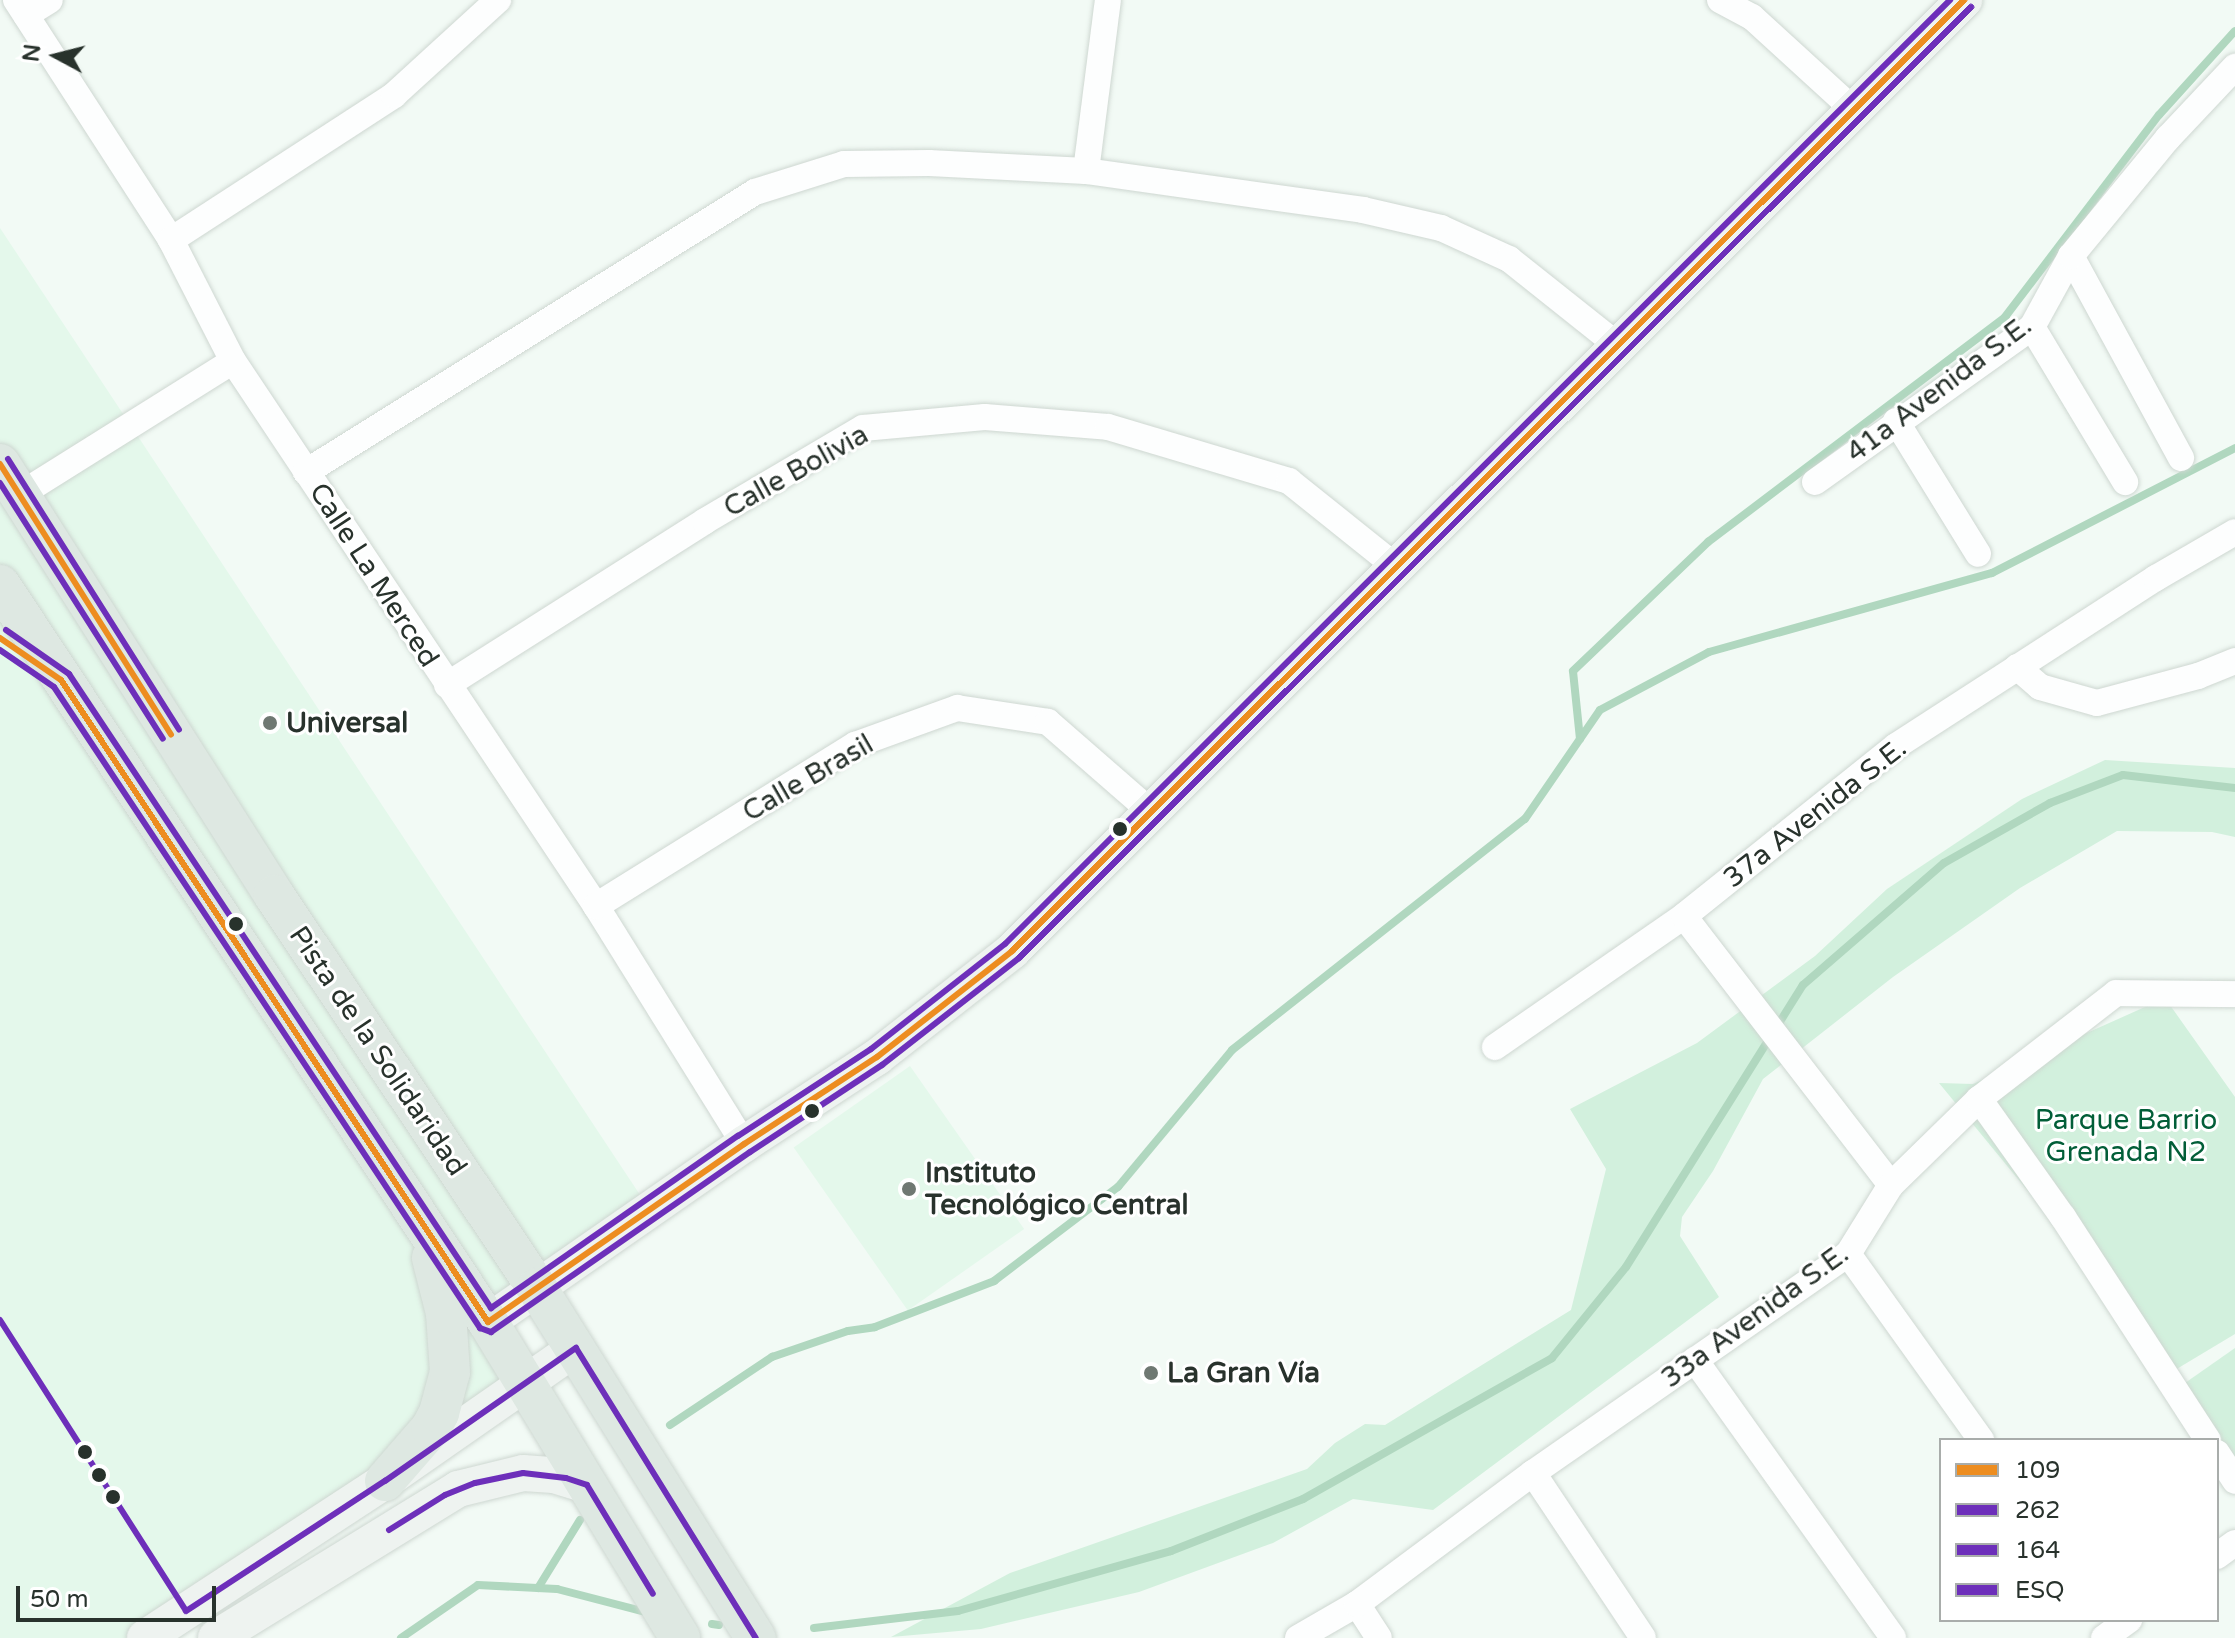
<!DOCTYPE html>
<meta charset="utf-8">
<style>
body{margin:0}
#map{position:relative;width:2235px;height:1638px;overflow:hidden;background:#f2faf5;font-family:"Varela Round",sans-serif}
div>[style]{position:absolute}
.built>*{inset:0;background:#e4f8eb;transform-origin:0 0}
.green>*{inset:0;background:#d2f0dd}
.stream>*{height:8px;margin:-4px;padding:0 4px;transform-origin:4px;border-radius:4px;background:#b0d7bf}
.roads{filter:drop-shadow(0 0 2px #ced7d1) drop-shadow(0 0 2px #ced7d1)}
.street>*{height:26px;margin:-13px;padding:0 13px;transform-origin:13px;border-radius:13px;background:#fdfefe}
.secondary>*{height:36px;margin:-18px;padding:0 18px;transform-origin:18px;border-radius:18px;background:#eef3f0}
.primary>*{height:40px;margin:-20px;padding:0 20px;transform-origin:20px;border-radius:20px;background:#dee8e2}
.bus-1>*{height:6px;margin:-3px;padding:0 3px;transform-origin:3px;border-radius:3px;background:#ed8d20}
.bus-2>*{height:6px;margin:-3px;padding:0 3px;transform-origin:3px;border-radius:3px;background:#6d2fba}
.bus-3>*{height:6px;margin:-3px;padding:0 3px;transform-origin:3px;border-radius:3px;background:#6d2fba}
.bus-4>*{height:6px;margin:-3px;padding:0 3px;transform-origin:3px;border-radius:3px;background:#6d2fba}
.dots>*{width:22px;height:22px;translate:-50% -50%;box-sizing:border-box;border:4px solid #fff;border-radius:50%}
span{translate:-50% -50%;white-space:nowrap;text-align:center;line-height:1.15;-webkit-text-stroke:6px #fff;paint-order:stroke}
.street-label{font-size:28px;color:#28322c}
.poi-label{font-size:28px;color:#28322c;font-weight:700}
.left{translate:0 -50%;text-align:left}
.park-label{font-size:28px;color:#025e38}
.legend{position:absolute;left:1939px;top:1438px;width:280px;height:184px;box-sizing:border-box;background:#fff;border:2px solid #a9adab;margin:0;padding:10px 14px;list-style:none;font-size:24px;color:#28322c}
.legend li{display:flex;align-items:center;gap:16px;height:40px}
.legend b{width:40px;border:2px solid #a9adab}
.north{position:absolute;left:16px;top:16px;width:80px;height:80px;-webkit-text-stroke:6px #fff;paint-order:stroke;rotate:277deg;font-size:22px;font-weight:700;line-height:32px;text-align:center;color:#28322c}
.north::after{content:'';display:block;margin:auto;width:28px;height:36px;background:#28322c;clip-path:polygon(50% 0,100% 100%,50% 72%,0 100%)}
.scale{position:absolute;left:16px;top:1586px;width:200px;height:36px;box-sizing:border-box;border:4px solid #28322c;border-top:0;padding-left:10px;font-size:24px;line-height:28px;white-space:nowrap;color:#28322c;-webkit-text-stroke:6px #fff;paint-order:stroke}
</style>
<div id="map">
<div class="built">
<div style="clip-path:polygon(0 228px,650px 1210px,488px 1322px,524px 1382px,143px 1638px,0 1638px)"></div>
<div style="left:910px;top:1066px;width:199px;height:142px;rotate:55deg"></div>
</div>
<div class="green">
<div style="clip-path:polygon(2105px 760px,2235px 768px,2235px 837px,2212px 832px,2117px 831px,2020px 888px,1893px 977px,1763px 1079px,1713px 1171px,1682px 1217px,1680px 1236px,1719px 1297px,1433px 1510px,1353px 1499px,1273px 1543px,1139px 1592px,981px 1629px,891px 1637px,1010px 1573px,1307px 1469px,1335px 1443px,1365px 1424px,1385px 1425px,1571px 1310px,1606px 1169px,1570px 1109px,1697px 1043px,1815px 956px,1887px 889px,2022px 799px)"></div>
<div style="clip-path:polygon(2165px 998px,2235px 1097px,2235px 1334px,2175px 1370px,1939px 1083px,1973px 1084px)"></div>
<div style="clip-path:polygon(2235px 1348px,2235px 1481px,2175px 1390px)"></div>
</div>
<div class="stream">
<div style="left:1580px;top:739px;width:68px;rotate:-95.9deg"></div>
<div style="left:1573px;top:671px;width:187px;rotate:-43.7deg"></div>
<div style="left:1708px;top:542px;width:373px;rotate:-37.1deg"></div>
<div style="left:2005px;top:317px;width:254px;rotate:-52.7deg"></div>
<div style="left:2159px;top:115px;width:113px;rotate:-47.9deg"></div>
<div style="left:670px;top:1425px;width:123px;rotate:-33.7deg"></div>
<div style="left:772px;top:1357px;width:80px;rotate:-18.9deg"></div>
<div style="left:848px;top:1331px;width:27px;rotate:-8deg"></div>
<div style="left:875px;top:1327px;width:128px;rotate:-21.1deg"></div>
<div style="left:994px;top:1281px;width:156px;rotate:-37.2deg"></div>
<div style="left:1118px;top:1187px;width:178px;rotate:-50.2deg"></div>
<div style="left:1232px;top:1050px;width:373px;rotate:-38.3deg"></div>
<div style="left:1525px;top:819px;width:132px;rotate:-55.5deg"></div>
<div style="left:1600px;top:710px;width:123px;rotate:-28deg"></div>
<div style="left:1709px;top:652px;width:294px;rotate:-15.6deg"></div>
<div style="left:1992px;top:573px;width:273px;rotate:-27.2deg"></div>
<div style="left:538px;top:1588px;width:80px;rotate:-58.3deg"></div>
<div style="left:712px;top:1624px;width:7px;rotate:8deg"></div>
<div style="left:814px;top:1628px;width:145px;rotate:-6.7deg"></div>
<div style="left:958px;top:1611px;width:221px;rotate:-15.7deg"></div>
<div style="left:1171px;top:1551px;width:142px;rotate:-21.5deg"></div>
<div style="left:1303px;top:1499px;width:286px;rotate:-29.5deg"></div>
<div style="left:1552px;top:1358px;width:117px;rotate:-50.9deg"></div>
<div style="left:1626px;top:1267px;width:333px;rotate:-57.9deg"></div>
<div style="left:1803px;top:985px;width:186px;rotate:-40.9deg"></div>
<div style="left:1944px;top:863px;width:122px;rotate:-29.5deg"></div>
<div style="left:2050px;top:803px;width:78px;rotate:-21deg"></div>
<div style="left:2123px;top:775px;width:113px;rotate:6.6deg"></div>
<div style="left:401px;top:1638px;width:93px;rotate:-34.5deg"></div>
<div style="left:478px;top:1585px;width:79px;rotate:2.9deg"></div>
<div style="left:557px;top:1589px;width:95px;rotate:14.6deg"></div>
</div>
<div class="roads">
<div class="street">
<div style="left:16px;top:0;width:286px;rotate:57.1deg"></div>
<div style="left:171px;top:240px;width:136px;rotate:62.9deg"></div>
<div style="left:233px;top:361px;width:655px;rotate:56.33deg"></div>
<div style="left:596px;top:906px;width:280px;rotate:58.1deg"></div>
<div style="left:1720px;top:0;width:36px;rotate:28deg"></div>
<div style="left:1752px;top:17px;width:139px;rotate:42.4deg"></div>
<div style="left:26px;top:15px;width:28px;rotate:-32deg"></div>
<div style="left:1086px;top:171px;width:172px;rotate:-82.7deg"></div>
<div style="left:171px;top:240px;width:266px;rotate:-33deg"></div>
<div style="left:394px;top:95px;width:141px;rotate:-42.4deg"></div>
<div style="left:2071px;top:256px;width:230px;rotate:61.4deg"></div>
<div style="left:2032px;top:327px;width:181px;rotate:59deg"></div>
<div style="left:1896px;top:421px;width:156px;rotate:58.3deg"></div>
<div style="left:306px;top:472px;width:529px;rotate:-31.95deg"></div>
<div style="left:755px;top:192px;width:93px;rotate:-17.5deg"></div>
<div style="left:844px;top:164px;width:85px;rotate:-0.7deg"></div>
<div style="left:929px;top:163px;width:157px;rotate:2.9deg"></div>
<div style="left:1086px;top:171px;width:280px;rotate:8deg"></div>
<div style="left:1363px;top:210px;width:80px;rotate:13deg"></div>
<div style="left:1441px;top:228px;width:75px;rotate:24.5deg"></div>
<div style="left:1509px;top:259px;width:138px;rotate:38.5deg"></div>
<div style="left:1815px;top:482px;width:267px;rotate:-35.5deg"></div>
<div style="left:2032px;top:327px;width:81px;rotate:-61.2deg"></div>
<div style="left:2071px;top:256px;width:153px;rotate:-50.6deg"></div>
<div style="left:2168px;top:138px;width:98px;rotate:-46.7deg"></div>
<div style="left:21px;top:494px;width:250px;rotate:-32.1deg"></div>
<div style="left:2017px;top:667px;width:30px;rotate:41deg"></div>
<div style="left:2040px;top:687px;width:59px;rotate:15.7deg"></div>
<div style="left:2097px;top:703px;width:105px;rotate:-15deg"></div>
<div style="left:2198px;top:676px;width:40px;rotate:-22deg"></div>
<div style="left:447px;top:685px;width:306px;rotate:-32.4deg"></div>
<div style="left:705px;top:521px;width:183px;rotate:-30.5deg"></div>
<div style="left:863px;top:428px;width:122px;rotate:-5.2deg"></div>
<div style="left:985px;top:417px;width:123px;rotate:4.6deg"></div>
<div style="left:1108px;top:427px;width:189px;rotate:16.6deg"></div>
<div style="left:1289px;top:481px;width:136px;rotate:38.7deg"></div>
<div style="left:596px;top:906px;width:305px;rotate:-31.9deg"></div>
<div style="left:855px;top:745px;width:109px;rotate:-19.9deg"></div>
<div style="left:957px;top:708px;width:92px;rotate:8.7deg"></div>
<div style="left:1048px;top:722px;width:135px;rotate:41.1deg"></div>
<div style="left:1495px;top:1047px;width:230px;rotate:-34.7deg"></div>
<div style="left:1979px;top:1099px;width:145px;rotate:54.6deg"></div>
<div style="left:2063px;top:1217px;width:266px;rotate:57deg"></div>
<div style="left:1891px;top:1185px;width:339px;rotate:-127.6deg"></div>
<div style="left:1684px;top:916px;width:272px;rotate:-38.7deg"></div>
<div style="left:1896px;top:746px;width:310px;rotate:-32.9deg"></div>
<div style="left:2156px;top:578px;width:91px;rotate:-30.2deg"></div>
<div style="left:1848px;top:1254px;width:229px;rotate:54.4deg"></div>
<div style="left:1695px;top:1360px;width:341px;rotate:54.5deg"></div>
<div style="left:2217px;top:1453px;width:33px;rotate:57deg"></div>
<div style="left:1533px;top:1473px;width:198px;rotate:56.3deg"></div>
<div style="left:2217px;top:1556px;width:22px;rotate:-36deg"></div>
<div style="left:1357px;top:1604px;width:40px;rotate:57.1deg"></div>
<div style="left:1298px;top:1638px;width:68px;rotate:-30deg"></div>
<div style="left:1357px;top:1604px;width:219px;rotate:-36.7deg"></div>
<div style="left:1533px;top:1473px;width:384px;rotate:-34.8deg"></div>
<div style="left:1848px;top:1254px;width:81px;rotate:-58.1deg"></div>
<div style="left:1891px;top:1185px;width:123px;rotate:-44.3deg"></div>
<div style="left:1979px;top:1099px;width:173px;rotate:-37.7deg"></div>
<div style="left:2116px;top:993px;width:119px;rotate:0.5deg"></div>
<div style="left:2104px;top:1638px;width:31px;rotate:-36deg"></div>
</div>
<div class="secondary">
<div style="left:488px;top:1322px;width:312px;rotate:-34.8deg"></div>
<div style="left:744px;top:1144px;width:159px;rotate:-33.2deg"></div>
<div style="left:877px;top:1057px;width:172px;rotate:-38.1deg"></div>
<div style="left:1012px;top:951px;width:1346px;rotate:-44.97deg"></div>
<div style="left:145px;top:1638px;width:287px;rotate:-33.2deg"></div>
<div style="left:385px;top:1481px;width:233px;rotate:-34.9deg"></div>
<div style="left:216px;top:1638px;width:284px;rotate:-31.6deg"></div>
<div style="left:458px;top:1489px;width:67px;rotate:-13.8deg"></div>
<div style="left:523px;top:1473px;width:31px;rotate:4deg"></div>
<div style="left:554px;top:1475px;width:34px;rotate:17deg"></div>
</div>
<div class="primary">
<div style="left:0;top:464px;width:511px;rotate:57.55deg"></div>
<div style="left:274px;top:895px;width:473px;rotate:56.2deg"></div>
<div style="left:537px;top:1288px;width:413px;rotate:58deg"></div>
<div style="left:0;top:585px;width:884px;rotate:56.49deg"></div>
<div style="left:488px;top:1322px;width:370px;rotate:58.7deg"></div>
<div style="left:385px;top:1481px;width:70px;rotate:-49deg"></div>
<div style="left:431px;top:1428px;width:17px;rotate:-62deg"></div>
<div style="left:439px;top:1413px;width:42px;rotate:-75deg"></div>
<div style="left:450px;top:1372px;width:59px;rotate:-93.9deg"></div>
<div style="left:446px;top:1313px;width:57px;rotate:-104.3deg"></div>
</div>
</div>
<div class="bus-1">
<div style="left:0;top:464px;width:320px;rotate:57.7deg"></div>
<div style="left:0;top:638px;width:74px;rotate:34.5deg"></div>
<div style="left:61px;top:680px;width:771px;rotate:56.37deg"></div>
<div style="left:488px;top:1322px;width:312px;rotate:-34.8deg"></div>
<div style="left:744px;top:1144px;width:159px;rotate:-33.2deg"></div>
<div style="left:877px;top:1057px;width:172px;rotate:-38.1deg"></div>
<div style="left:1012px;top:951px;width:1346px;rotate:-44.97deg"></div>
</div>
<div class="bus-2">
<div style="left:0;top:483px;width:303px;rotate:57.5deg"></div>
<div style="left:0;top:650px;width:65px;rotate:34.4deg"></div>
<div style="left:54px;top:687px;width:770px;rotate:56.39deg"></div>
<div style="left:480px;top:1328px;width:12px;rotate:20deg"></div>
<div style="left:491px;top:1332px;width:315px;rotate:-34.8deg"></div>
<div style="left:750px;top:1152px;width:158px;rotate:-33.4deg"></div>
<div style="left:882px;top:1065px;width:174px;rotate:-38deg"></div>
<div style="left:1019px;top:958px;width:1346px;rotate:-44.97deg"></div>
</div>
<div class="bus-3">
<div style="left:8px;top:459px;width:320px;rotate:57.7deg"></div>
<div style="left:6px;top:630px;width:77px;rotate:34.9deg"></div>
<div style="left:69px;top:674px;width:762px;rotate:56.35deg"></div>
<div style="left:491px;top:1308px;width:301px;rotate:-34.9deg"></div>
<div style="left:738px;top:1136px;width:159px;rotate:-33.2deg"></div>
<div style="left:871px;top:1049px;width:170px;rotate:-38.1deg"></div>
<div style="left:1005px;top:944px;width:1336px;rotate:-44.97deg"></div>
</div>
<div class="bus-4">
<div style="left:0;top:1320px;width:345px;rotate:57.4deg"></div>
<div style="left:186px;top:1611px;width:238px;rotate:-33.2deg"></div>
<div style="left:385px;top:1481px;width:233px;rotate:-34.9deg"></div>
<div style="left:576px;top:1348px;width:341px;rotate:58.2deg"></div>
<div style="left:389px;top:1530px;width:66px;rotate:-32deg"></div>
<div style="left:445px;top:1495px;width:32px;rotate:-22deg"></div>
<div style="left:475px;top:1483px;width:49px;rotate:-11.8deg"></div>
<div style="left:523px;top:1473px;width:43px;rotate:6.6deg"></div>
<div style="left:566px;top:1478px;width:22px;rotate:18deg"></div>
<div style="left:587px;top:1485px;width:127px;rotate:58.8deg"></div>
</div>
<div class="dots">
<div style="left:270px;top:723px;background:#6f7872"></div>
<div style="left:1120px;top:829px;background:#28322c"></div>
<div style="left:236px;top:924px;background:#28322c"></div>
<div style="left:812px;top:1111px;background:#28322c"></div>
<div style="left:909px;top:1189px;background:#6f7872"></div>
<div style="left:1151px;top:1373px;background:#6f7872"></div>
<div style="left:85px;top:1452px;background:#28322c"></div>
<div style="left:99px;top:1475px;background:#28322c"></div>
<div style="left:113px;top:1497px;background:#28322c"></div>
</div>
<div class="street-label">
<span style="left:1939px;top:389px;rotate:-37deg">41a Avenida S.E.</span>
<span style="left:796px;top:471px;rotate:-29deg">Calle Bolivia</span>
<span style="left:374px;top:575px;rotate:57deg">Calle La Merced</span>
<span style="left:808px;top:778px;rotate:-30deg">Calle Brasil</span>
<span style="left:1815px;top:813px;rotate:-38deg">37a Avenida S.E.</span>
<span style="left:378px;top:1051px;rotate:56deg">Pista de la Solidaridad</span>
<span style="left:1755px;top:1316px;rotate:-36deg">33a Avenida S.E.</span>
</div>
<div class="poi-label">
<span class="left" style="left:286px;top:723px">Universal</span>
<span class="left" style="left:925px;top:1189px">Instituto<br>Tecnológico Central</span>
<span class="left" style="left:1167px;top:1373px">La Gran Vía</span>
</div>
<div class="park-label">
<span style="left:2126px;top:1136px">Parque Barrio<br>Grenada N2</span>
</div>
<ul class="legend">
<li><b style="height:10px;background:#ed8d20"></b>109</li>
<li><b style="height:10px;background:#6d2fba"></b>262</li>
<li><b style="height:10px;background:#6d2fba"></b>164</li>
<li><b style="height:10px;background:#6d2fba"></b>ESQ</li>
</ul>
<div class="north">N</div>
<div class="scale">50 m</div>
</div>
